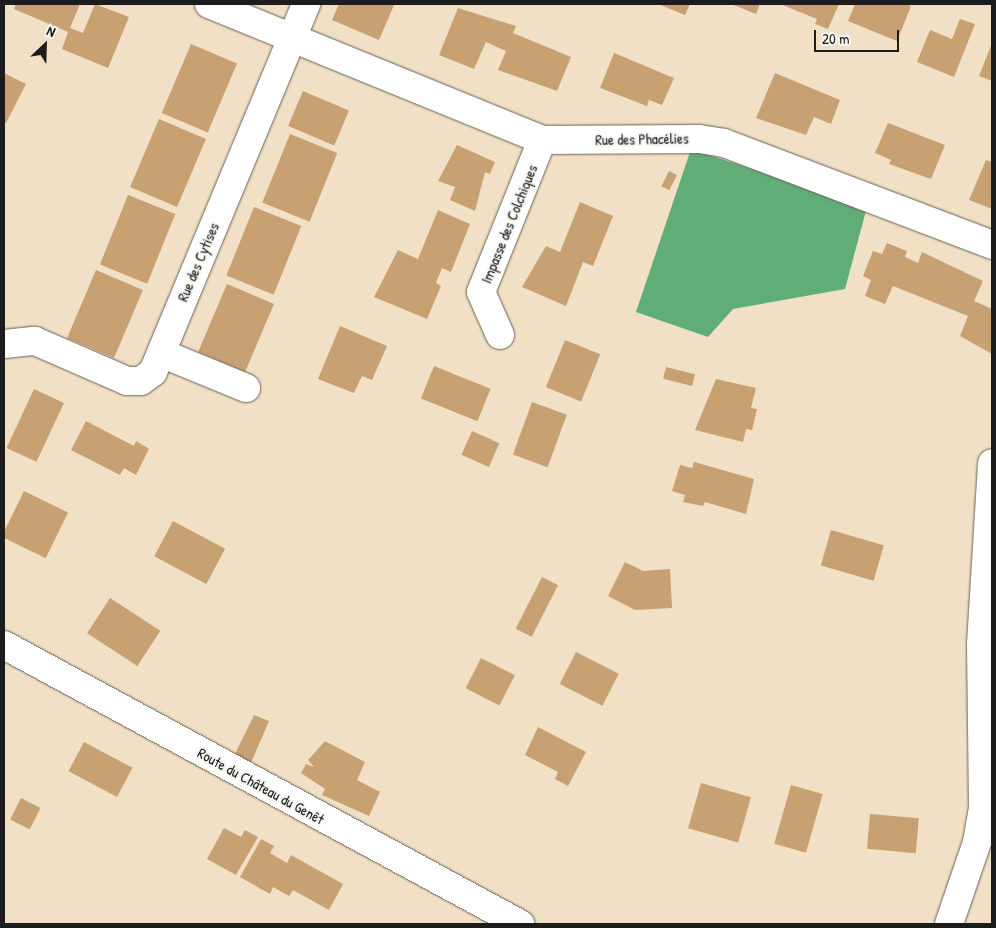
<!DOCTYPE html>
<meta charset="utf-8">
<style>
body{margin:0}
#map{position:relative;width:996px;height:928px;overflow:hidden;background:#f1e0c5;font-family:"Patrick Hand",sans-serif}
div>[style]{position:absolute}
.forest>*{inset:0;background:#60ad78}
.building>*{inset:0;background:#c8a173;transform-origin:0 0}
.roads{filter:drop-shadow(0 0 1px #676157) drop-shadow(0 0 1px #676157)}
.minor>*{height:28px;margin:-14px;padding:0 14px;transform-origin:14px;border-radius:14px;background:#fff}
span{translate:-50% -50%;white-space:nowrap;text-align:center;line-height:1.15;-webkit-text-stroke:4.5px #f6f6f2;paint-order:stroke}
.street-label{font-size:15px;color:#1c1c1c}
.frame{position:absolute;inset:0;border:5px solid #1c1c1c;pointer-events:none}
.north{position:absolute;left:20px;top:20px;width:50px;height:50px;-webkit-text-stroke:4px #f6f6f2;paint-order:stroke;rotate:24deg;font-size:14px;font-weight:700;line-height:20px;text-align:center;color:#1c1c1c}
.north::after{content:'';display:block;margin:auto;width:18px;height:22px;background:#1c1c1c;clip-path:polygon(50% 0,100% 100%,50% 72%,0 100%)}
.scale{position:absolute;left:814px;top:30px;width:85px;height:22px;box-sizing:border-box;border:2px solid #1c1c1c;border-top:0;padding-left:6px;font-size:15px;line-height:18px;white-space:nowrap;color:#1c1c1c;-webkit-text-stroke:4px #f6f6f2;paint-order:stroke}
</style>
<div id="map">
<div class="forest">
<div style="clip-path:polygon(691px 149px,867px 207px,845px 289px,733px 309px,708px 337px,636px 312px)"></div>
</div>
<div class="building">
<div style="clip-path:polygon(16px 4px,80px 4px,70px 28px,83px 33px,95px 4px,129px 17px,108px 68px,62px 49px,68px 32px,14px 9px)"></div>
<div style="clip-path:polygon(339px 4px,399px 4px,394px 5px,379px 40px,332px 20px)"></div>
<div style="clip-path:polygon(658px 4px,690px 4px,685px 15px)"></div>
<div style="clip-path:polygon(731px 4px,760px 4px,756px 14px)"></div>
<div style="clip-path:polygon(780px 4px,839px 4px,828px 29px,815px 24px,817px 19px)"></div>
<div style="clip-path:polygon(855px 4px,906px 4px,911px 6px,897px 41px,848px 21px)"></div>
<div style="clip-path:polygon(458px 8px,516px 26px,513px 33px,571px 57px,557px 91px,498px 70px,506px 51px,486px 42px,474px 69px,439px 55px)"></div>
<div style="clip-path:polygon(960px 19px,975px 24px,954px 77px,917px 62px,930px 30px,952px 39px)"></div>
<div style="clip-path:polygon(992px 43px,992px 81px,979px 76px)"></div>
<div style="left:191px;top:44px;width:50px;height:75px;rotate:23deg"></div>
<div style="clip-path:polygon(614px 53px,674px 78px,662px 105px,649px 100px,647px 106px,600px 88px)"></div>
<div style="clip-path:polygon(4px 73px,26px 84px,6px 123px,4px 122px)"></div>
<div style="clip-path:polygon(775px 73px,840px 100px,831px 124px,814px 117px,806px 135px,756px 118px)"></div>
<div style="left:303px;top:91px;width:50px;height:38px;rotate:23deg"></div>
<div style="left:159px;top:119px;width:51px;height:74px;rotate:23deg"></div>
<div style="clip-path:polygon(888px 123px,945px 145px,931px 179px,889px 164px,891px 160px,875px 153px)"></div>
<div style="left:290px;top:134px;width:51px;height:74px;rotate:22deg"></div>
<div style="clip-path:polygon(457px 145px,495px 162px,490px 174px,485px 172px,475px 211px,450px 200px,455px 187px,438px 181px)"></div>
<div style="clip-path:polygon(986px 160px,992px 162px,992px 209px,969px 200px)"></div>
<div style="left:669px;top:171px;width:9px;height:17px;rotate:27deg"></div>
<div style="left:128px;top:195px;width:51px;height:75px;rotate:22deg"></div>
<div style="clip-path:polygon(580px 202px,613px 216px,593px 266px,583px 262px,566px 306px,522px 287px,546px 246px,560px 252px)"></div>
<div style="left:254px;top:207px;width:51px;height:74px;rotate:22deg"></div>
<div style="clip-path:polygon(438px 210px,470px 224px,451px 272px,442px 268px,436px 283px,441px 286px,427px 319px,374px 297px,398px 250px,418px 259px)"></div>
<div style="clip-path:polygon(887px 243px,907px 251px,905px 257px,918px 263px,922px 252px,983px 281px,974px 301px,992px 309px,992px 354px,960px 336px,968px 316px,893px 286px,885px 304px,865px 296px,871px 280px,863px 276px,873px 251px,882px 254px)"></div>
<div style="left:96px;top:270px;width:51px;height:74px;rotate:23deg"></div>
<div style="left:227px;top:284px;width:51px;height:74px;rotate:23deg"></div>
<div style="clip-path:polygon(340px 326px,387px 346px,372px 380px,362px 376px,354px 393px,318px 379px)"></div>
<div style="left:565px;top:340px;width:38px;height:51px;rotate:22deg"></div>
<div style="left:434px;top:366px;width:61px;height:35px;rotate:22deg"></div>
<div style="left:666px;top:367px;width:30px;height:12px;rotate:14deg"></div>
<div style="clip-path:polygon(716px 379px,756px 388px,751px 408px,757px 409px,752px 430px,746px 429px,743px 442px,695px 430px)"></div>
<div style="left:34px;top:389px;width:33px;height:65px;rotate:25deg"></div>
<div style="left:532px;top:402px;width:37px;height:56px;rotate:20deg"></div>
<div style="clip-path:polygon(86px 421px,134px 446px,136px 441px,149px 449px,136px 475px,124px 468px,120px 475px,71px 450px)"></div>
<div style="left:472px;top:431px;width:30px;height:26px;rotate:24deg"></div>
<div style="clip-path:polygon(694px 462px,754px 479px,746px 514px,705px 502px,703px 506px,683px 502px,685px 495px,672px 491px,680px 465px,692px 468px)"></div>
<div style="left:24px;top:491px;width:49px;height:51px;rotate:26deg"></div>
<div style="left:173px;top:521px;width:59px;height:40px;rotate:28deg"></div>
<div style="left:831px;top:530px;width:55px;height:37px;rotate:16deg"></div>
<div style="clip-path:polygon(625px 562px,643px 571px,670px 569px,672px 608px,635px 610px,608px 596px)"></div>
<div style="left:542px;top:577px;width:18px;height:58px;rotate:27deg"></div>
<div style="left:110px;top:598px;width:60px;height:42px;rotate:33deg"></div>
<div style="left:576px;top:652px;width:48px;height:36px;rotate:27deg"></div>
<div style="left:481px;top:658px;width:38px;height:34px;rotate:27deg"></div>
<div style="clip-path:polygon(254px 715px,269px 721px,250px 765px,234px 756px)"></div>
<div style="clip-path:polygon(538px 727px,586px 752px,568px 786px,555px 779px,558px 772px,525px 755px)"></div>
<div style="clip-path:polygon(325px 741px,365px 762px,357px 780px,380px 792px,369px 816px,322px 795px,325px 789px,301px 773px,306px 764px,314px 767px,308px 760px)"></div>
<div style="left:84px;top:742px;width:55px;height:33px;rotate:28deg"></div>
<div style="left:701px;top:783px;width:52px;height:47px;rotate:16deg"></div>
<div style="left:791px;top:785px;width:33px;height:61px;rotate:16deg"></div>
<div style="left:21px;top:798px;width:22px;height:24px;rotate:27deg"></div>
<div style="left:870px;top:814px;width:49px;height:35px;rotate:5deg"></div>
<div style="clip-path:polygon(224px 828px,241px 837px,245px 830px,258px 837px,236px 875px,207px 859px)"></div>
<div style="clip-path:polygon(261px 839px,274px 846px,270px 853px,287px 863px,291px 855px,343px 884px,329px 910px,293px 890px,289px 896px,273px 887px,270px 894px,240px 877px)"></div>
</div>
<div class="roads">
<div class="minor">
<div style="left:209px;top:4px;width:360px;rotate:22.2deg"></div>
<div style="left:542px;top:140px;width:157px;rotate:-0.4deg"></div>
<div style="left:699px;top:139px;width:25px;rotate:9deg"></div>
<div style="left:724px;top:143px;width:287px;rotate:20.8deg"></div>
<div style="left:500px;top:335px;width:47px;rotate:-113.8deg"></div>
<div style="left:481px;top:292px;width:164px;rotate:-68.1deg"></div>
<div style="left:4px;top:344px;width:31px;rotate:-6deg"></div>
<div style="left:35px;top:341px;width:100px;rotate:23.5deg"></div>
<div style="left:127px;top:381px;width:14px"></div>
<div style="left:141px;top:381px;width:15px;rotate:-37deg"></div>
<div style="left:153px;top:372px;width:399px;rotate:-67.4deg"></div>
<div style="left:161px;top:353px;width:92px;rotate:22.4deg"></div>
<div style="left:4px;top:645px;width:587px;rotate:28.4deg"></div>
<div style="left:949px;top:924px;width:87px;rotate:-71.1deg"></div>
<div style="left:977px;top:842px;width:35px;rotate:-80deg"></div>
<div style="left:983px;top:808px;width:164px;rotate:-90.7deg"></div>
<div style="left:981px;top:644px;width:181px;rotate:-86.5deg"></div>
</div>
</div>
<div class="street-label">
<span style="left:642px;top:139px;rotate:-1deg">Rue des Phacélies</span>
<span style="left:509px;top:224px;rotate:-68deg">Impasse des Colchiques</span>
<span style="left:198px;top:262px;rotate:-67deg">Rue des Cytises</span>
<span style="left:261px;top:786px;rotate:29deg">Route du Château du Genêt</span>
</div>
<div class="frame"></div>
<div class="north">N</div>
<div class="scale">20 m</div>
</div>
